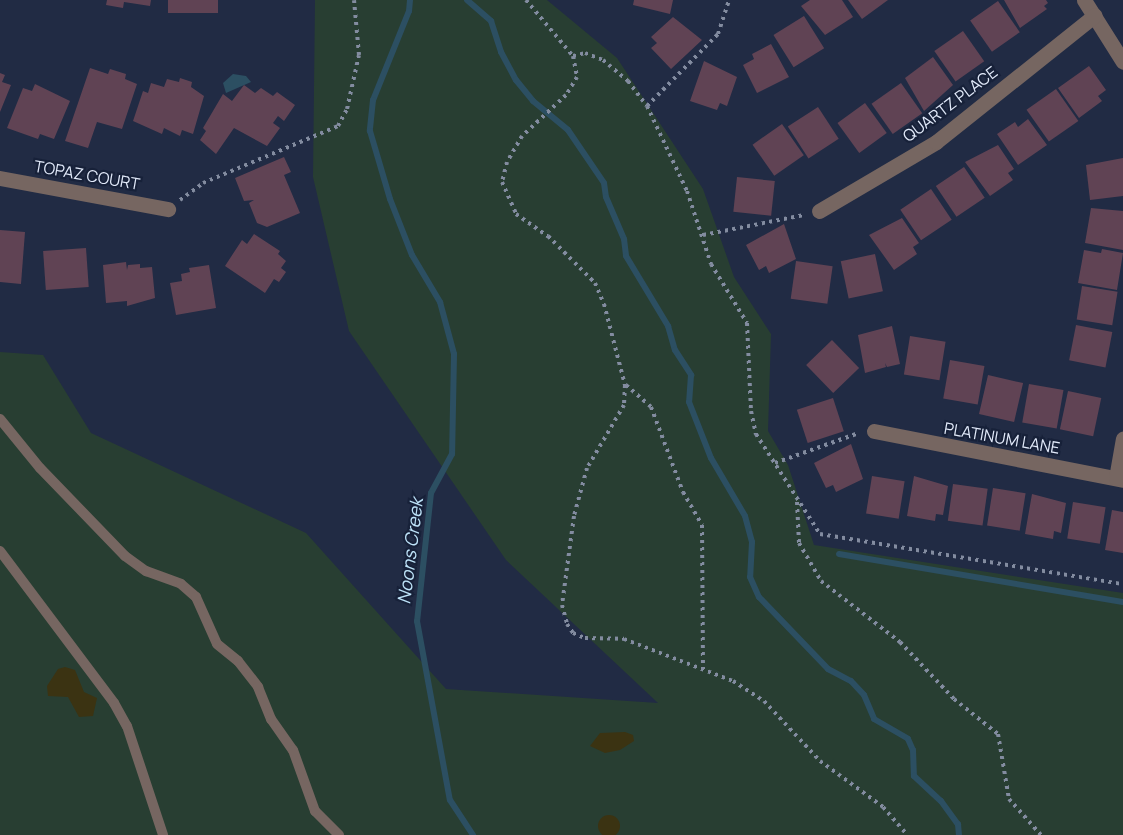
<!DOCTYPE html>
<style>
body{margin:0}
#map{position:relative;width:1123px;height:835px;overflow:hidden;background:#212b44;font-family:Manrope,sans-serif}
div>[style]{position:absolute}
.green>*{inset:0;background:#283e32}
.sand>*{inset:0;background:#3b3312}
.round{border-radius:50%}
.water>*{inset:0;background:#2c4f62}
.stream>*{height:6px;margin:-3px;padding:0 3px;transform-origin:3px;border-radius:3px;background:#2c4f62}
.building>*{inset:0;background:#604354;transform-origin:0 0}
.path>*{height:4px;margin-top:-2px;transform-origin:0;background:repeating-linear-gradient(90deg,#838ca0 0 3px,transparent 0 7.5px)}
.service>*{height:10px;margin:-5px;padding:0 5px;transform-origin:5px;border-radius:5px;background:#766661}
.minor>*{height:15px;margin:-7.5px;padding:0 7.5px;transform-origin:7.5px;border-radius:7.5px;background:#766661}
span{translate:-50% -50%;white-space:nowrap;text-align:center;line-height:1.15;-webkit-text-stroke:4.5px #172139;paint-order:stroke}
.street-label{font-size:16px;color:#e2eafa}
.water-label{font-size:18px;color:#bee3f9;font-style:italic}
</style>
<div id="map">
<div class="green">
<div style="clip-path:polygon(315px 0,547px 0,617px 58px,703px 189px,734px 277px,771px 334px,768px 431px,788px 465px,814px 545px,1123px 593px,1123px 835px,0 835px,0 352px,43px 355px,91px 433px,306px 533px,446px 689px,658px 703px,506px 560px,349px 331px,313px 177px)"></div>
</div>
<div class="sand">
<div style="clip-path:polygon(65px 667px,75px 670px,84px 692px,97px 698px,93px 716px,79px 717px,68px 697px,48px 696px,47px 686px,58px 669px)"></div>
<div style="clip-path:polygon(625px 732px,633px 735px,634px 741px,620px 750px,605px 753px,590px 746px,600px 733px)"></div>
<div class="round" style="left:598px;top:815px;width:22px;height:22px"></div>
</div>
<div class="water">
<div style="clip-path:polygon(233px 74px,246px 76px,251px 82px,226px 93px,223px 83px)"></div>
</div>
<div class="stream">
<div style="left:410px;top:0;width:11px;rotate:95deg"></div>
<div style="left:409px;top:11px;width:96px;rotate:112deg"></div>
<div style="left:373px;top:100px;width:31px;rotate:96deg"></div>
<div style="left:370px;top:131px;width:71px;rotate:73.6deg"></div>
<div style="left:390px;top:199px;width:60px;rotate:68.6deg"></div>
<div style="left:412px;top:255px;width:55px;rotate:59.2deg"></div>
<div style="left:440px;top:302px;width:54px;rotate:74.9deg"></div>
<div style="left:454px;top:354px;width:100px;rotate:91.1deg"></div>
<div style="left:452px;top:454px;width:44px;rotate:118.3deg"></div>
<div style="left:431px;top:493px;width:129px;rotate:96.2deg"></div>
<div style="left:417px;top:621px;width:182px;rotate:79.6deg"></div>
<div style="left:450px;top:800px;width:42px;rotate:56.7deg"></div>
<div style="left:467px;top:0;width:32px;rotate:41deg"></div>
<div style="left:491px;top:21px;width:33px;rotate:72deg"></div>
<div style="left:501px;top:52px;width:32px;rotate:62deg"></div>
<div style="left:516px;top:80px;width:27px;rotate:51deg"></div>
<div style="left:533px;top:101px;width:45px;rotate:39.6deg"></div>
<div style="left:568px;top:130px;width:64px;rotate:55.8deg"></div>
<div style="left:604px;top:183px;width:14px;rotate:82deg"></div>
<div style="left:606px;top:197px;width:46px;rotate:66.8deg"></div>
<div style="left:624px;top:239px;width:17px;rotate:83deg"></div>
<div style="left:626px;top:256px;width:82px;rotate:59deg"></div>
<div style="left:668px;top:326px;width:25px;rotate:74deg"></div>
<div style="left:675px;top:350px;width:30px;rotate:57deg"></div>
<div style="left:691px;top:375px;width:27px;rotate:94deg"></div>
<div style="left:689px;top:402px;width:60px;rotate:68.6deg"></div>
<div style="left:711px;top:458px;width:67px;rotate:59.6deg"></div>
<div style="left:745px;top:516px;width:27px;rotate:75deg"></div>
<div style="left:752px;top:542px;width:35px;rotate:93deg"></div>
<div style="left:750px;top:577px;width:22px;rotate:66deg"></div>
<div style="left:759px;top:597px;width:100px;rotate:46.2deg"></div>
<div style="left:828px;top:669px;width:26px;rotate:28deg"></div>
<div style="left:851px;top:681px;width:19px;rotate:47deg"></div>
<div style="left:864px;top:695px;width:26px;rotate:67deg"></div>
<div style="left:874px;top:719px;width:39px;rotate:30deg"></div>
<div style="left:908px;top:739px;width:12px;rotate:66deg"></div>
<div style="left:913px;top:750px;width:26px;rotate:88deg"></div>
<div style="left:914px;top:776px;width:37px;rotate:43deg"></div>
<div style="left:941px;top:801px;width:29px;rotate:54deg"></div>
<div style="left:958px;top:824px;width:11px;rotate:85deg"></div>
<div style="left:839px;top:554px;width:288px;rotate:9.6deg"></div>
</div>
<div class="building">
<div style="clip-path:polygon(107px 0,151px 0,150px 6px,124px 2px,123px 8px,106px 5px)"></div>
<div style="left:168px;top:0;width:50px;height:13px"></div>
<div style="clip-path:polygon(634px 0,673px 0,670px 14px,633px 5px)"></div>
<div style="clip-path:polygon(810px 0,842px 0,853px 17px,825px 35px,801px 6px)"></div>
<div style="clip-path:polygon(848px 0,888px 0,862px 19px)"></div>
<div style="clip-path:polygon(1004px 0,1046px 0,1048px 3px,1044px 6px,1047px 9px,1020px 28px)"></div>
<div style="left:998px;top:1px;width:38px;height:34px;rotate:55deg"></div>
<div style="left:804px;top:16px;width:38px;height:36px;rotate:58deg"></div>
<div style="clip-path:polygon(673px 17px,702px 40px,671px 69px,651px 48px,657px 43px,651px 37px)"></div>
<div style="left:963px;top:31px;width:37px;height:35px;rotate:55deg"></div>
<div style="clip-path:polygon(771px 44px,789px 77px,757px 93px,743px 65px,754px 59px,752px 54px)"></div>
<div style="clip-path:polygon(933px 57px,953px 85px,924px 111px,905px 78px)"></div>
<div style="clip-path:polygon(704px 61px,737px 77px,727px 106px,720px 103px,717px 110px,690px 101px)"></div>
<div style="clip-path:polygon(1089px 66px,1106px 90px,1098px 96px,1102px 101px,1079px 118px,1058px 88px)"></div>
<div style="clip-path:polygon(90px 68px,108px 74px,110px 69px,126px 74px,125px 79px,137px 84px,122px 129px,97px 122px,88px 148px,65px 141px)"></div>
<div style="clip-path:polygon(0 73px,5px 75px,2px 82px,11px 85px,0 112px)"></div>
<div style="clip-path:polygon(180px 78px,192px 82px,191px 87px,204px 96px,193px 134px,182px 130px,180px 136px,164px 128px,162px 134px,133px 121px,143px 91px,148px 93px,151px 83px,164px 87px,167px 79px,179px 82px)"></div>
<div style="left:901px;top:83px;width:37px;height:36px;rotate:55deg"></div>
<div style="clip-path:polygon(35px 84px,70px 101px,54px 139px,40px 134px,38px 139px,7px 128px,23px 88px,32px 91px)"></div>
<div style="clip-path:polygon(244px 85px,255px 93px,261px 88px,273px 96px,277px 92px,295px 105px,284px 121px,278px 116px,273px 123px,280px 128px,267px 146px,234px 128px,216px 154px,200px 140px,206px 131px,203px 128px,223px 94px,232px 101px)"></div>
<div style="left:1056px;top:89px;width:39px;height:36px;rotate:55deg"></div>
<div style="left:865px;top:103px;width:37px;height:34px;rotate:54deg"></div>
<div style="left:818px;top:107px;width:38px;height:36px;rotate:57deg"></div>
<div style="clip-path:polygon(1028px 119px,1047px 145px,1018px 165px,997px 134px,1015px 122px,1018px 127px)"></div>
<div style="left:782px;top:124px;width:38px;height:36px;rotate:55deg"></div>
<div style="clip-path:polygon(998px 145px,1014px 169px,1008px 173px,1013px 180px,990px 196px,965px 162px)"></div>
<div style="clip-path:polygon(284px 157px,291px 172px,284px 175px,300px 213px,267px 227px,257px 223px,249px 203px,254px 200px,244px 201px,235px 178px)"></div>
<div style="clip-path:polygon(1123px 158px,1123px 196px,1090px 200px,1086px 165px)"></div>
<div style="left:964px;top:167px;width:37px;height:34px;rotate:56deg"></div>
<div style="left:737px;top:177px;width:38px;height:35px;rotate:6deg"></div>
<div style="left:931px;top:189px;width:37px;height:37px;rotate:56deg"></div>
<div style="clip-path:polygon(1091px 208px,1123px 211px,1123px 250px,1085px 243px)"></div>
<div style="clip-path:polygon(902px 218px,919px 243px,913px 247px,917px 254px,894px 270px,869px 235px)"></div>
<div style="clip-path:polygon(784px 224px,796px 259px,769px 273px,766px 266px,759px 270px,746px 245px)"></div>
<div style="clip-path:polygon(0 230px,25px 232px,21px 284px,0 282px)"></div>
<div style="clip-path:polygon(254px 234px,280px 251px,278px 254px,286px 261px,281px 268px,286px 272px,279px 282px,274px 279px,265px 293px,225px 266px,242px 240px,247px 244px)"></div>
<div style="left:86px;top:248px;width:39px;height:43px;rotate:86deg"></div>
<div style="clip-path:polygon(1102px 249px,1123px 253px,1117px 290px,1078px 283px,1084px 250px,1101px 253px)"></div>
<div style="left:875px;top:254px;width:38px;height:35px;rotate:78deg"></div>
<div style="left:796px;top:261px;width:37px;height:38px;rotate:8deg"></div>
<div style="clip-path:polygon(126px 262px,127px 270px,128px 265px,140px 264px,140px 268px,152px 267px,155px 298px,127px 306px,127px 301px,106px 303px,103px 265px)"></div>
<div style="clip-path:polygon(209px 265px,216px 308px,176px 315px,170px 283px,182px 281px,181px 274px,190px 272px,189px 268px)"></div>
<div style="left:1082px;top:286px;width:36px;height:34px;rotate:9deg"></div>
<div style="left:1076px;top:325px;width:37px;height:36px;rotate:11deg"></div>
<div style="clip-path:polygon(892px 326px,900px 364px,887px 367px,885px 363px,886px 367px,865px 373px,858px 335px)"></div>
<div style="left:910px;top:336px;width:36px;height:39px;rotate:9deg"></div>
<div style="left:832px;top:340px;width:39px;height:36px;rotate:46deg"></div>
<div style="left:950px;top:360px;width:35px;height:39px;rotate:10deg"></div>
<div style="left:988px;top:375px;width:36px;height:40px;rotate:13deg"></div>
<div style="left:1029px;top:384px;width:35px;height:39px;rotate:10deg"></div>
<div style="left:1068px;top:391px;width:34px;height:39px;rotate:12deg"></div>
<div style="left:833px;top:398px;width:35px;height:38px;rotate:72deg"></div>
<div style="clip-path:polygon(851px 444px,863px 479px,836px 492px,833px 485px,826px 488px,814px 463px)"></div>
<div style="left:872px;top:476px;width:33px;height:38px;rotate:9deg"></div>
<div style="clip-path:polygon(914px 476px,948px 486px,943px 515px,936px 514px,935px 521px,907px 516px)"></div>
<div style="left:953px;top:484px;width:35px;height:37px;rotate:8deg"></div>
<div style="left:993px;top:488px;width:33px;height:38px;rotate:9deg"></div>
<div style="clip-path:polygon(1032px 494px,1066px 503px,1061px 533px,1054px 531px,1053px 539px,1025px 534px)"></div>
<div style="left:1073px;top:502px;width:33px;height:37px;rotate:9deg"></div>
<div style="clip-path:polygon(1112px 510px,1123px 512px,1123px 553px,1105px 550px)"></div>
</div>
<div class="path">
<div style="left:526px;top:0;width:73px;rotate:50deg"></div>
<div style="left:573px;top:56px;width:12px;rotate:-14deg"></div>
<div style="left:585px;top:53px;width:19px;rotate:21deg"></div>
<div style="left:603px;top:60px;width:33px;rotate:40deg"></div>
<div style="left:628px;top:81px;width:31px;rotate:53deg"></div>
<div style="left:647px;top:106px;width:94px;rotate:64.8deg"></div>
<div style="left:687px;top:191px;width:77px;rotate:71.8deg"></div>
<div style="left:711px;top:264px;width:69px;rotate:58.6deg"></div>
<div style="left:747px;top:323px;width:88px;rotate:87.4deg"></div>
<div style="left:751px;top:411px;width:24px;rotate:78deg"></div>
<div style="left:756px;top:434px;width:119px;rotate:57.4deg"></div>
<div style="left:820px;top:534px;width:307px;rotate:9.4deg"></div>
<div style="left:573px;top:56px;width:21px;rotate:79deg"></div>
<div style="left:577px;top:77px;width:21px;rotate:121deg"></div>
<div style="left:566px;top:95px;width:60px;rotate:137deg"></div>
<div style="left:522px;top:136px;width:30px;rotate:120deg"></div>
<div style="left:507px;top:162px;width:21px;rotate:104deg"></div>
<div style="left:502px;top:182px;width:35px;rotate:66deg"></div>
<div style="left:516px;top:214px;width:39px;rotate:35deg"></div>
<div style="left:548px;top:236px;width:66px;rotate:45deg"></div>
<div style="left:595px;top:283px;width:23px;rotate:67deg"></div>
<div style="left:604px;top:304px;width:84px;rotate:75.5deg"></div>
<div style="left:625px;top:385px;width:20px;rotate:93deg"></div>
<div style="left:624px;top:405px;width:73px;rotate:120.4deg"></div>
<div style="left:587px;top:468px;width:50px;rotate:105.2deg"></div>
<div style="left:574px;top:516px;width:90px;rotate:97.7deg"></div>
<div style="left:562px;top:605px;width:20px;rotate:75deg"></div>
<div style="left:567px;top:624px;width:11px;rotate:56deg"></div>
<div style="left:573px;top:633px;width:13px;rotate:23deg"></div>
<div style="left:585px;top:638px;width:39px;rotate:1deg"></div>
<div style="left:624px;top:639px;width:117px;rotate:21.1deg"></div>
<div style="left:733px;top:681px;width:37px;rotate:33deg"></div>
<div style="left:764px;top:701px;width:82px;rotate:47deg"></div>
<div style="left:820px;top:761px;width:78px;rotate:36.1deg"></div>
<div style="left:883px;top:807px;width:37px;rotate:49deg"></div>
<div style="left:647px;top:106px;width:101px;rotate:-45.4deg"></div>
<div style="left:718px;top:34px;width:36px;rotate:-72deg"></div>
<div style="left:180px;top:200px;width:29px;rotate:-36deg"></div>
<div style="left:203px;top:183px;width:147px;rotate:-22.9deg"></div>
<div style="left:338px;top:126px;width:19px;rotate:-62deg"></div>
<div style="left:347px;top:109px;width:55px;rotate:-77.5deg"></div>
<div style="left:359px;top:55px;width:55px;rotate:-95.2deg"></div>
<div style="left:703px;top:235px;width:103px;rotate:-11.2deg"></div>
<div style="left:626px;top:385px;width:33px;rotate:41deg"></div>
<div style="left:651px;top:407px;width:91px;rotate:69.4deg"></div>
<div style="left:683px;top:492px;width:38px;rotate:60deg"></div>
<div style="left:702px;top:525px;width:144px;rotate:89.6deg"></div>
<div style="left:775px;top:463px;width:89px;rotate:-19.7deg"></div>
<div style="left:797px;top:502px;width:41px;rotate:87.2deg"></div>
<div style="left:799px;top:543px;width:44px;rotate:59.9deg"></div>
<div style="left:821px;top:581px;width:100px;rotate:37.7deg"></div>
<div style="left:900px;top:642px;width:79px;rotate:46.5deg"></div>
<div style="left:954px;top:699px;width:56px;rotate:38.5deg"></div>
<div style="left:998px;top:734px;width:66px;rotate:80.4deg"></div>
<div style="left:1009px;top:799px;width:48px;rotate:48.4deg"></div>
</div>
<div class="service">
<div style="left:0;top:419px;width:63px;rotate:50.8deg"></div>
<div style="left:40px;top:468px;width:122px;rotate:46deg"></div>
<div style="left:125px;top:556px;width:26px;rotate:36deg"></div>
<div style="left:146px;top:571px;width:37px;rotate:20deg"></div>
<div style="left:181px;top:584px;width:20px;rotate:41deg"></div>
<div style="left:196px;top:597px;width:51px;rotate:65.9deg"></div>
<div style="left:217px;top:644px;width:27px;rotate:39deg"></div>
<div style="left:238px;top:661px;width:33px;rotate:52deg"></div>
<div style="left:258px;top:687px;width:35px;rotate:68deg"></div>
<div style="left:271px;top:719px;width:38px;rotate:55deg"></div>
<div style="left:293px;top:750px;width:65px;rotate:70.2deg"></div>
<div style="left:315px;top:811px;width:34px;rotate:45deg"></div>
<div style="left:0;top:551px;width:190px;rotate:53.1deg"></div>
<div style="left:114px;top:703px;width:26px;rotate:61deg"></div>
<div style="left:127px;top:726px;width:115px;rotate:71.7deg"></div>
</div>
<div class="minor">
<div style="left:1084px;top:0;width:73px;rotate:57.8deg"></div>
<div style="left:0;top:178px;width:171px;rotate:10.5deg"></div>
<div style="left:819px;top:211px;width:136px;rotate:-30.5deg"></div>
<div style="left:936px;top:142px;width:203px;rotate:-38.6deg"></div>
<div style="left:874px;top:431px;width:254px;rotate:11.1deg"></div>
<div style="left:1116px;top:478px;width:40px;rotate:-80deg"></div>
</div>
<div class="street-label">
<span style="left:950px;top:104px;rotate:-37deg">QUARTZ PLACE</span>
<span style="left:87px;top:175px;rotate:10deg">TOPAZ COURT</span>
<span style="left:1002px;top:438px;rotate:10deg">PLATINUM LANE</span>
</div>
<div class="water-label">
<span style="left:410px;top:551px;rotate:-83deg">Noons Creek</span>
</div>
</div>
